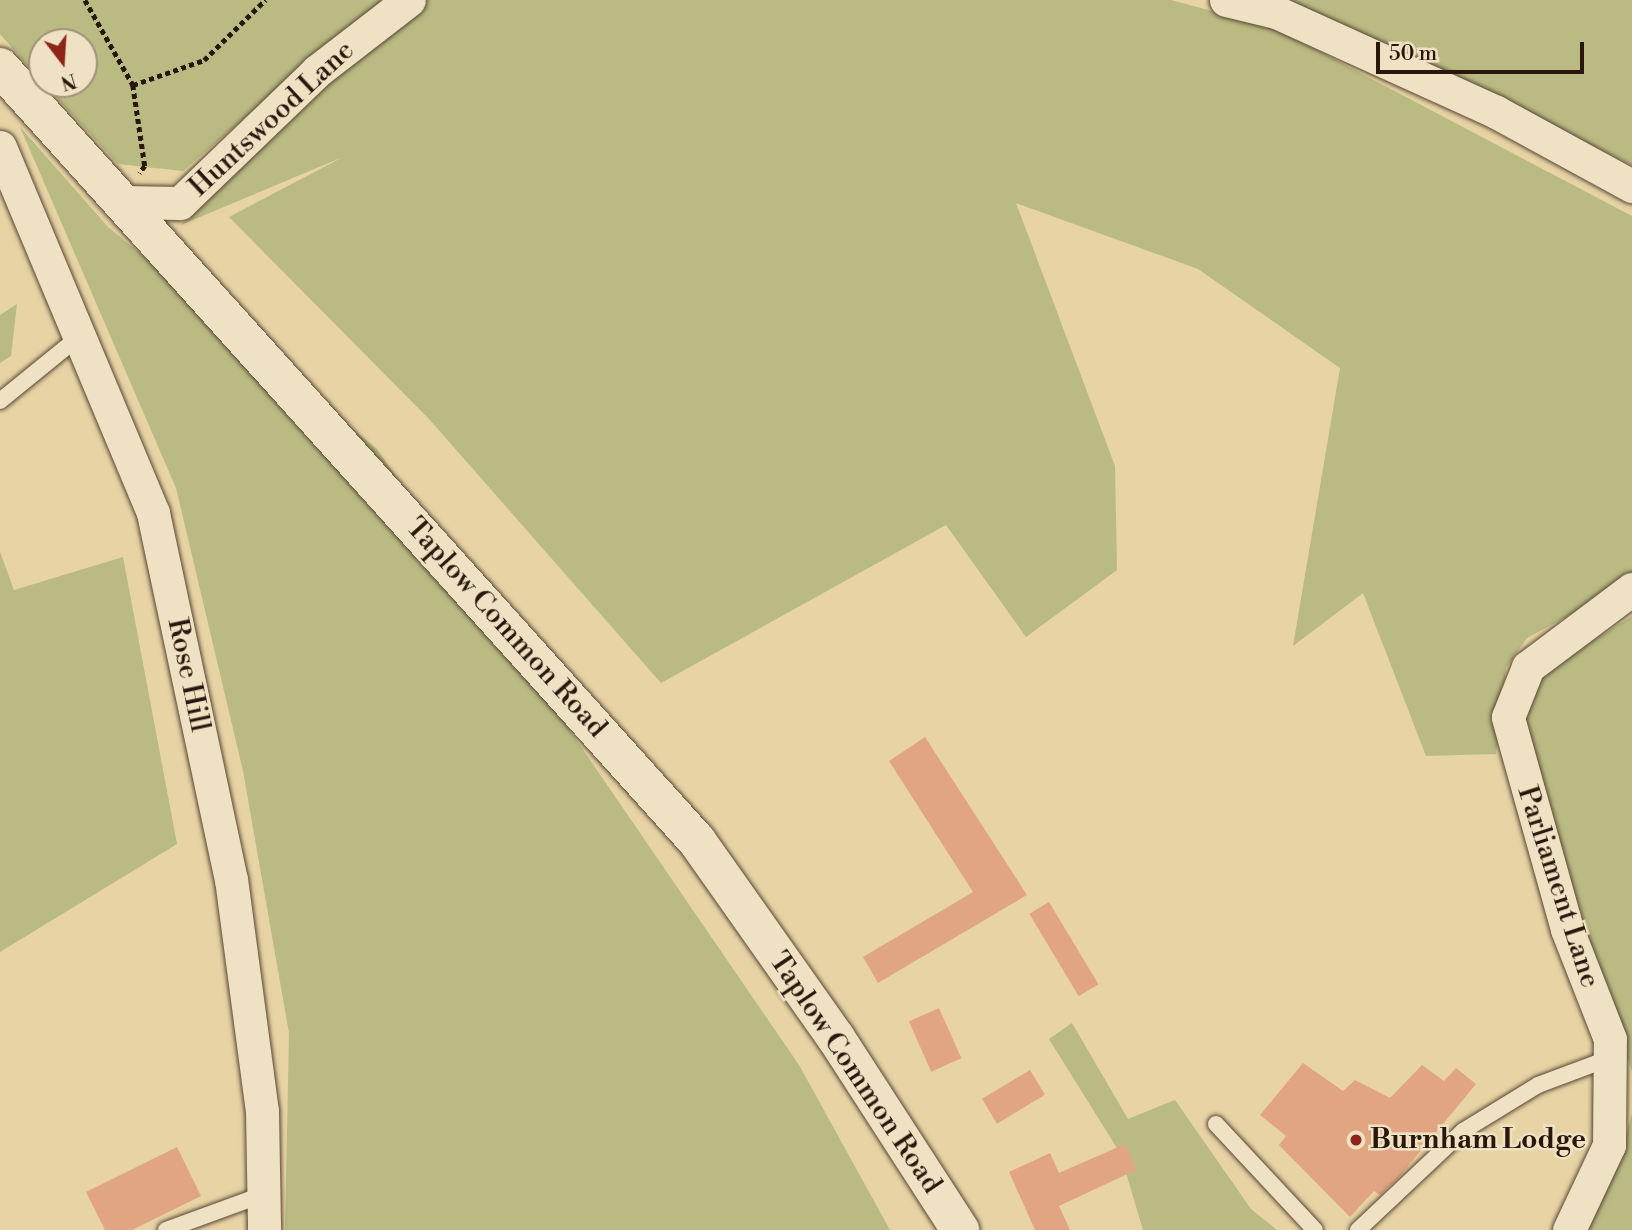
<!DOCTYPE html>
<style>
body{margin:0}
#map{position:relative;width:1632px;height:1230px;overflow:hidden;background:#e7d3a4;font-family:"Libre Bodoni",serif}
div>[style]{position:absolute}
.green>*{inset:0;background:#b9bb83}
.building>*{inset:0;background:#e2a582;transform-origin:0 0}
.path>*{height:4.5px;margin-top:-2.25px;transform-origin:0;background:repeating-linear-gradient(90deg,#29170d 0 5px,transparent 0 8.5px)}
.roads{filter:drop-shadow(0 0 2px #584633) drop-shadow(0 0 2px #584633)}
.service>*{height:16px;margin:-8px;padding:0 8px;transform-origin:8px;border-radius:8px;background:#efe2c4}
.minor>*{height:33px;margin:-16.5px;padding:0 16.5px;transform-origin:16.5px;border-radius:16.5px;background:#efe2c4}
.tertiary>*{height:38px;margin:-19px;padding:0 19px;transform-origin:19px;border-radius:19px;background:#efe2c4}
.dots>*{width:19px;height:19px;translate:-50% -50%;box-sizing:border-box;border:4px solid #efe2c4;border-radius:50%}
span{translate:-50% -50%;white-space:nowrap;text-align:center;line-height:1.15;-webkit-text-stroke:5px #efe2c4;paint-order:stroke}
.street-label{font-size:28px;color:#29170d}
.poi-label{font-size:28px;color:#29170d;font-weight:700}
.left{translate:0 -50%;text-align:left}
.north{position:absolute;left:28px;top:28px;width:70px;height:70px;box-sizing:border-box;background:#efe2c4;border:2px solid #a0917b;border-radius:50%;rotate:163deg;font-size:19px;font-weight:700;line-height:28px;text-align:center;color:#29170d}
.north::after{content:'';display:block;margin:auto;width:24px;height:32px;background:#8f2418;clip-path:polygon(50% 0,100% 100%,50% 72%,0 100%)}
.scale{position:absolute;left:1376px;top:42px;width:208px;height:32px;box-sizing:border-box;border:4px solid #29170d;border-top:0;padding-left:9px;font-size:21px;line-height:24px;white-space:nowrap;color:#29170d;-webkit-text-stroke:5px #efe2c4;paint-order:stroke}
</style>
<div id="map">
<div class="green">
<div style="clip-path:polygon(0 0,382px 0,183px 171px,118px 164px,44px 84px,84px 84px,84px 42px,42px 42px,42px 82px,0 34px)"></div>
<div style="clip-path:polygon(424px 0,1171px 0,1275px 28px,1632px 216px,1632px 582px,1527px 638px,1506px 668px,1496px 754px,1426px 756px,1363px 593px,1293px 646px,1340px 368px,1198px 269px,1016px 203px,1115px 466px,1117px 570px,1026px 637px,946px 525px,661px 683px,429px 419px,229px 217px,343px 157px,181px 225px,284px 114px)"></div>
<div style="clip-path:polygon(1284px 0,1632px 0,1632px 165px)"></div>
<div style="clip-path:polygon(20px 127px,108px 227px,377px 449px,799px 1065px,890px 1230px,285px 1230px,289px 1033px,243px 771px,176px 488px)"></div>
<div style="clip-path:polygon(17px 304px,11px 356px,0 363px,0 315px)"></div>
<div style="clip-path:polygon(0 552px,14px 590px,123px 557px,177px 844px,0 952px)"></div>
<div style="clip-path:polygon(1632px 616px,1632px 1072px,1522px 733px,1537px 676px)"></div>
<div style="clip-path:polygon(1072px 1023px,1128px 1119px,1175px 1100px,1251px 1209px,1277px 1230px,1143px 1230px,1120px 1153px,1049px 1039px)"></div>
<div style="clip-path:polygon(1632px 1113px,1632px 1230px,1581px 1230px,1619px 1161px)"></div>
</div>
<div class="building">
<div style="clip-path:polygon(925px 737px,1027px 895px,878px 983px,863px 957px,973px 892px,889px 761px)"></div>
<div style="left:1049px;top:902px;width:96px;height:23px;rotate:59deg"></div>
<div style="left:939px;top:1008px;width:55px;height:33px;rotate:66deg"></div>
<div style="clip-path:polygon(1303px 1063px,1343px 1091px,1355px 1080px,1390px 1098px,1422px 1065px,1444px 1081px,1456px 1068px,1476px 1084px,1399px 1177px,1380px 1195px,1374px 1191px,1350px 1217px,1279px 1145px,1286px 1136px,1260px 1115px)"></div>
<div style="left:1030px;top:1070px;width:29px;height:56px;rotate:59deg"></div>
<div style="clip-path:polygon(1125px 1144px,1136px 1170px,1059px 1206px,1070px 1230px,1035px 1230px,1009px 1172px,1050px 1153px,1059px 1173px)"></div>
<div style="clip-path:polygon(177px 1147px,201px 1196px,132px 1230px,105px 1230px,86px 1192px)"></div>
</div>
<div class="path">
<div style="left:85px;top:0;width:98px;rotate:60.5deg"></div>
<div style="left:133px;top:85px;width:82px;rotate:81.6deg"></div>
<div style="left:145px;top:166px;width:9px;rotate:126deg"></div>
<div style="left:133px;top:85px;width:75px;rotate:-19.4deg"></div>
<div style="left:204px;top:60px;width:86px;rotate:-44.5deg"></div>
</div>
<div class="roads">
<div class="service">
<div style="left:0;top:401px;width:103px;rotate:-39.1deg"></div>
<div style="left:1216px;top:1124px;width:145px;rotate:47deg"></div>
<div style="left:166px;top:1230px;width:99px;rotate:-20.1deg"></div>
<div style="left:1358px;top:1230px;width:144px;rotate:-43.3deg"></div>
<div style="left:1463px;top:1131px;width:88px;rotate:-31.5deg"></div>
<div style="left:1538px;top:1085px;width:77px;rotate:-20.6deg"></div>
</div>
<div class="minor">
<div style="left:1226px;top:0;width:51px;rotate:13.5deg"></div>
<div style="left:1276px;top:12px;width:242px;rotate:24.4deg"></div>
<div style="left:1496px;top:112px;width:155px;rotate:28.6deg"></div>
<div style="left:0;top:147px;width:397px;rotate:67.3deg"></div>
<div style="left:153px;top:513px;width:374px;rotate:78deg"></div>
<div style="left:231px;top:879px;width:234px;rotate:82.4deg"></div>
<div style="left:262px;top:1111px;width:119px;rotate:89deg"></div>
<div style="left:123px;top:202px;width:57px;rotate:1deg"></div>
<div style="left:180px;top:203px;width:190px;rotate:-43.9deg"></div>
<div style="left:317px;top:71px;width:116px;rotate:-37.7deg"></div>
<div style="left:1569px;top:1230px;width:94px;rotate:-64.8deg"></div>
<div style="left:1609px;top:1145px;width:106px;rotate:-89.5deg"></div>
<div style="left:1610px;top:1039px;width:118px;rotate:-111.4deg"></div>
<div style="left:1567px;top:929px;width:220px;rotate:-105.6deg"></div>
<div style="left:1508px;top:717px;width:54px;rotate:-68.2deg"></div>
<div style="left:1528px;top:667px;width:130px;rotate:-36.9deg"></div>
</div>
<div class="tertiary">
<div style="left:0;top:67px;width:1042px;rotate:48deg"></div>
<div style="left:697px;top:841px;width:241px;rotate:54.8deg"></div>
<div style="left:836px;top:1038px;width:229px;rotate:57.1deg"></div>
</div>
</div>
<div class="dots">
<div style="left:1356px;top:1140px;background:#8f2418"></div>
</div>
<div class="street-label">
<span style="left:272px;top:119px;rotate:-43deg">Huntswood Lane</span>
<span style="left:506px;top:628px;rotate:48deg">Taplow Common Road</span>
<span style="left:188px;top:675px;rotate:78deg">Rose Hill</span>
<span style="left:1558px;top:887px;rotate:72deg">Parliament Lane</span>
<span style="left:855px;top:1073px;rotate:56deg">Taplow Common Road</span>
</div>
<div class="poi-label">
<span class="left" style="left:1370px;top:1140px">Burnham Lodge</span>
</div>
<div class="north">N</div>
<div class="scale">50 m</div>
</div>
